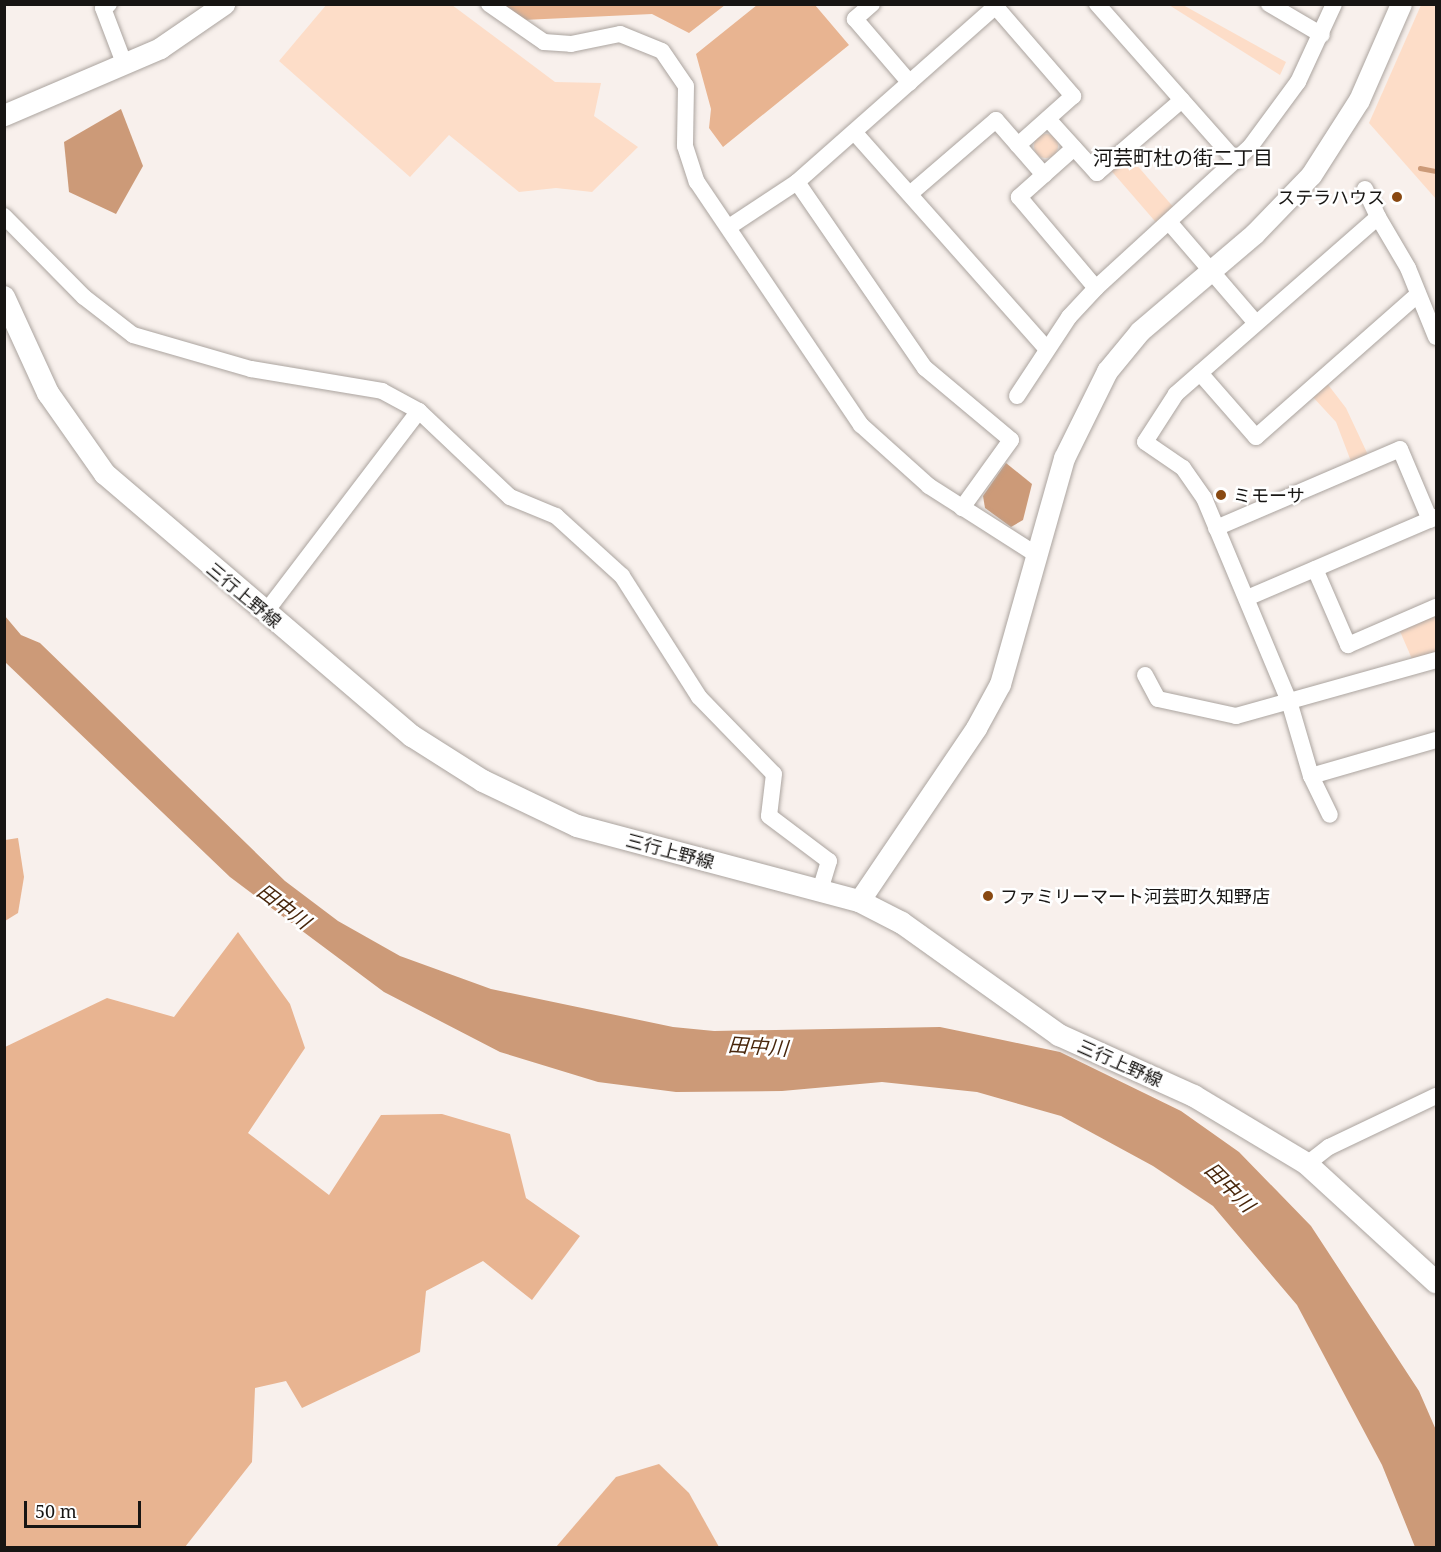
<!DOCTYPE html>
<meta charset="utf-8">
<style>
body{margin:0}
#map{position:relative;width:1441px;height:1552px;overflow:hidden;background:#f8f0ec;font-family:"Noto Serif","Noto Sans JP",serif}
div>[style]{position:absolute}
.green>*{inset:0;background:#fdddc8;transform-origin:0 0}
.round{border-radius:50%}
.forest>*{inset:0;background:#e8b491}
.water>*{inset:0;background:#cc9a78}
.stream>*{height:4.5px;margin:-2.25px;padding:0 2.25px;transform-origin:2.25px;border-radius:2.25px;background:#cc9a78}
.roads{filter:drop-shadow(0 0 2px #aba49f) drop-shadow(0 0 2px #aba49f)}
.minor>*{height:16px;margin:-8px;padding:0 8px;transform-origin:8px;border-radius:8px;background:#fff}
.tertiary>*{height:21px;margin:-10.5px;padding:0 10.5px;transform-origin:10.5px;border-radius:10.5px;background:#fff}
.secondary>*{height:22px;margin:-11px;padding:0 11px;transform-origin:11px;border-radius:11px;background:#fff}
.dots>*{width:16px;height:16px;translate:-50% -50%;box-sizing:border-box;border:3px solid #fff;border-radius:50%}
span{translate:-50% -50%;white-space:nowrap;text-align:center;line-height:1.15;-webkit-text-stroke:5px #fff;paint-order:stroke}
.poi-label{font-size:18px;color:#171513}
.right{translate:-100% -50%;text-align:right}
.left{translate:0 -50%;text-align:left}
.street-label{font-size:18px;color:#171513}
.neighbourhood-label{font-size:20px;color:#171513}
.water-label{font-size:20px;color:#48260b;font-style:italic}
.frame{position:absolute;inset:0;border:6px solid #171513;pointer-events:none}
.scale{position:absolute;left:24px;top:1501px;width:117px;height:27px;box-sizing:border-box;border:3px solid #171513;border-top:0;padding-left:8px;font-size:18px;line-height:21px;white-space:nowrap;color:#171513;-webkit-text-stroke:4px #fff;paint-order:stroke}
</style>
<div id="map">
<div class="green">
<div style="clip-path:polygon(327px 4px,452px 5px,555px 82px,601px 83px,594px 116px,638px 147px,592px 192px,556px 188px,519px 192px,449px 135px,410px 177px,279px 61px)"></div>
<div style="clip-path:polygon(1169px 5px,1183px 5px,1286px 62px,1280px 75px)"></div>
<div style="clip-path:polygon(1421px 5px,1436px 5px,1436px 199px,1369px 123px)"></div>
<div class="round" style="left:1034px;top:134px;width:24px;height:24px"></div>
<div style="left:1128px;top:155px;width:69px;height:23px;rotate:49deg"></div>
<div style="clip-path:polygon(1326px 382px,1346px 408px,1369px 457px,1352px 464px,1336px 422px,1312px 396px)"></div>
<div style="clip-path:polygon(1436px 613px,1436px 653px,1412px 659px,1399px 629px)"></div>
</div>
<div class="forest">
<div style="clip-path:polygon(502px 5px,725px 5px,689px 33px,652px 14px,523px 20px)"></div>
<div style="clip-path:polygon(757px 5px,815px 5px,849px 45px,723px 147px,709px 128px,711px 109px,696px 54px)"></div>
<div style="clip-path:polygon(18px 838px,24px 877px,18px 913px,5px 921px,5px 840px)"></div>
<div style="clip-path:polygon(238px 932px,290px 1004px,305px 1048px,248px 1133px,329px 1195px,381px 1115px,442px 1114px,510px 1134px,526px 1198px,580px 1236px,532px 1300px,483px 1261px,426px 1291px,420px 1352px,302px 1408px,286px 1381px,255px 1388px,252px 1462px,185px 1547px,5px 1547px,5px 1047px,107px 998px,174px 1017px)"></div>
<div style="clip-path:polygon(659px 1464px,689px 1493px,719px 1547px,556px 1547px,616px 1477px)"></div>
</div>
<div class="water">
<div style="clip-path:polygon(121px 109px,143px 166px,116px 214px,69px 192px,64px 142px)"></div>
<div style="clip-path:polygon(1006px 463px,1032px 484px,1023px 520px,1011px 527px,985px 508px,983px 496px)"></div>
<div style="clip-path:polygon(5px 616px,21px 635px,40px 643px,285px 881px,338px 921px,400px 956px,491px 989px,673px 1027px,714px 1031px,940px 1027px,998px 1039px,1060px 1052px,1181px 1111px,1239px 1152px,1311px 1226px,1419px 1391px,1436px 1430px,1436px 1547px,1415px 1547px,1382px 1465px,1297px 1305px,1213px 1206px,1153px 1166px,1061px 1116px,977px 1092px,882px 1082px,782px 1091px,676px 1092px,598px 1082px,500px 1052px,384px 992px,230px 877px,5px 662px)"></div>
</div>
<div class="stream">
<div style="left:1420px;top:168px;width:16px;rotate:11deg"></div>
</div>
<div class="roads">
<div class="minor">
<div style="left:109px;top:4px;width:7px;rotate:146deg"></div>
<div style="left:103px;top:8px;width:59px;rotate:69.1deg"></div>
<div style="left:489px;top:4px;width:67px;rotate:34.6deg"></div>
<div style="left:544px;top:42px;width:27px;rotate:4deg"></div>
<div style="left:571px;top:44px;width:50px;rotate:-11.5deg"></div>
<div style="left:620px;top:34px;width:45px;rotate:22deg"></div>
<div style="left:662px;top:51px;width:42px;rotate:55.6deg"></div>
<div style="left:686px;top:86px;width:60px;rotate:91deg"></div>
<div style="left:685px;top:146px;width:38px;rotate:72deg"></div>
<div style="left:697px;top:182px;width:293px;rotate:56deg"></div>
<div style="left:861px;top:425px;width:91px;rotate:41.9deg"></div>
<div style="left:929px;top:486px;width:128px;rotate:32.6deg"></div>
<div style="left:872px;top:4px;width:23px;rotate:139deg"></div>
<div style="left:855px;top:19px;width:84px;rotate:49.3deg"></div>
<div style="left:1097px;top:4px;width:210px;rotate:48.5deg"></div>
<div style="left:1269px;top:4px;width:61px;rotate:30.3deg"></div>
<div style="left:996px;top:7px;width:118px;rotate:49.1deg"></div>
<div style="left:1073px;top:96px;width:74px;rotate:138.3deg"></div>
<div style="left:1048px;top:119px;width:73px;rotate:47.8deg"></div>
<div style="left:1097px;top:173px;width:112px;rotate:-40.7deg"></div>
<div style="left:855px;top:133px;width:289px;rotate:48.4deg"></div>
<div style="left:1074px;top:148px;width:74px;rotate:138.3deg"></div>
<div style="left:1019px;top:197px;width:119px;rotate:49.8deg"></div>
<div style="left:797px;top:182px;width:226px;rotate:55.5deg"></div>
<div style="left:925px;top:368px;width:112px;rotate:39.9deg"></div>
<div style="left:1011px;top:440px;width:84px;rotate:125.8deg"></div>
<div style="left:1365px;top:189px;width:31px;rotate:65deg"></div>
<div style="left:911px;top:193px;width:112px;rotate:-40.7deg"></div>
<div style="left:996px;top:120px;width:73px;rotate:48.9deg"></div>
<div style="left:4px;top:216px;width:114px;rotate:45.4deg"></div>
<div style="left:84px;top:297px;width:62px;rotate:37.8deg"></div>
<div style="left:133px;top:335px;width:123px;rotate:16.1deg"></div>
<div style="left:251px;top:369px;width:133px;rotate:9.5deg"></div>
<div style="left:382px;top:391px;width:42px;rotate:28.4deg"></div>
<div style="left:419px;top:411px;width:125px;rotate:43.4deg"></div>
<div style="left:510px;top:497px;width:50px;rotate:22.4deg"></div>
<div style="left:556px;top:516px;width:89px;rotate:42.3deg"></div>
<div style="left:622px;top:576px;width:143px;rotate:57.5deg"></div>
<div style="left:699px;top:697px;width:107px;rotate:45.8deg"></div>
<div style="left:774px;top:774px;width:42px;rotate:96.8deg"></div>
<div style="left:769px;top:816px;width:75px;rotate:36.9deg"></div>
<div style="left:829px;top:861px;width:31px;rotate:107deg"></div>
<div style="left:1169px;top:222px;width:133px;rotate:49.3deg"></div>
<div style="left:729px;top:227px;width:82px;rotate:-33.5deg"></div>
<div style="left:797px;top:182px;width:268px;rotate:-41.5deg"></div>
<div style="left:1436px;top:337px;width:74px;rotate:-112.1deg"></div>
<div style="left:1408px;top:268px;width:59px;rotate:-120.5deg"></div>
<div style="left:1378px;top:217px;width:269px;rotate:138.8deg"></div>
<div style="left:1176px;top:394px;width:57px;rotate:122.9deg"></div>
<div style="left:1145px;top:442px;width:46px;rotate:34.4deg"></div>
<div style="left:1183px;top:468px;width:37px;rotate:55deg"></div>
<div style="left:1204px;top:498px;width:220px;rotate:67.3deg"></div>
<div style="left:1289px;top:701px;width:78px;rotate:73.7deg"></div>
<div style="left:1311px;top:776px;width:130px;rotate:-16.1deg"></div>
<div style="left:1200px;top:373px;width:85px;rotate:48.8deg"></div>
<div style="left:1256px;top:437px;width:216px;rotate:-41.4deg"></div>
<div style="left:1017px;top:396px;width:95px;rotate:-56.6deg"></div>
<div style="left:1069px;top:317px;width:40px;rotate:-47deg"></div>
<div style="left:1096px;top:288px;width:209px;rotate:-42.5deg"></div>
<div style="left:1250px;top:147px;width:81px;rotate:-53.6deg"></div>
<div style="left:1298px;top:82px;width:86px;rotate:-65.2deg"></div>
<div style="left:1216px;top:528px;width:200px;rotate:-23.2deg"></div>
<div style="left:1400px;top:449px;width:77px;rotate:67.1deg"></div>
<div style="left:1315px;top:569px;width:83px;rotate:66.5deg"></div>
<div style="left:1348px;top:645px;width:96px;rotate:-23.4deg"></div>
<div style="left:1247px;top:598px;width:206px;rotate:-23.2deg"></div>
<div style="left:265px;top:613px;width:254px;rotate:-52.7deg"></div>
<div style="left:1145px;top:675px;width:27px;rotate:62deg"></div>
<div style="left:1158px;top:699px;width:80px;rotate:12.3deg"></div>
<div style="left:1236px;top:716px;width:208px;rotate:-15.6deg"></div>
<div style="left:1311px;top:776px;width:43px;rotate:64deg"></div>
<div style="left:1307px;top:1164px;width:28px;rotate:-38deg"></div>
<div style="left:1329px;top:1147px;width:119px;rotate:-25.5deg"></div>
</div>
<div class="tertiary">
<div style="left:4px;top:115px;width:170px;rotate:-23.2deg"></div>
<div style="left:160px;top:48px;width:78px;rotate:-34.5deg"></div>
<div style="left:859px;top:901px;width:209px;rotate:-55.9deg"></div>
<div style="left:976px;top:728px;width:50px;rotate:-61.4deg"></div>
<div style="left:1000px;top:684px;width:235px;rotate:-74.2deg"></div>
<div style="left:1064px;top:458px;width:97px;rotate:-63.7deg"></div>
<div style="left:1107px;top:371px;width:52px;rotate:-50.5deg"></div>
<div style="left:1140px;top:331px;width:150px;rotate:-40.4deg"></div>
<div style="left:1254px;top:234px;width:82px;rotate:-46deg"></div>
<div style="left:1311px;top:175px;width:89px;rotate:-57.4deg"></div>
<div style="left:1359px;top:100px;width:105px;rotate:-66.4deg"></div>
</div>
<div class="secondary">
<div style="left:4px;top:297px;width:106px;rotate:65.4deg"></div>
<div style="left:48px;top:393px;width:99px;rotate:54.9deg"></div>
<div style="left:105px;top:474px;width:404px;rotate:40.5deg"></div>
<div style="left:412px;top:736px;width:84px;rotate:32.4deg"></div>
<div style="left:483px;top:781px;width:104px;rotate:25.6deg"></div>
<div style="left:577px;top:826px;width:292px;rotate:14.9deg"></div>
<div style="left:859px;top:901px;width:48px;rotate:27.1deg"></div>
<div style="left:902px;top:923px;width:193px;rotate:35.5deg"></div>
<div style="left:1059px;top:1035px;width:148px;rotate:24.3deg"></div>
<div style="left:1194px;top:1096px;width:132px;rotate:31deg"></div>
<div style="left:1307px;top:1164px;width:175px;rotate:42.5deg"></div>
</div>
</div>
<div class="dots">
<div style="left:1397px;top:197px;background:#894912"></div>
<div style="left:1221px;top:495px;background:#894912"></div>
<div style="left:988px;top:896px;background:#894912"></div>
</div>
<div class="poi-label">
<span class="right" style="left:1385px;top:197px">ステラハウス</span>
<span class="left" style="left:1233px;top:495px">ミモーサ</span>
<span class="left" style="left:1000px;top:896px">ファミリーマート河芸町久知野店</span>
</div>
<div class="street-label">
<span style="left:244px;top:595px;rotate:40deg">三行上野線</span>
<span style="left:670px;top:851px;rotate:15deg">三行上野線</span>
<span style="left:1120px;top:1063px;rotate:24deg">三行上野線</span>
</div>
<div class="neighbourhood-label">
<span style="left:1183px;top:157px">河芸町杜の街二丁目</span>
</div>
<div class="water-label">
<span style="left:284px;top:906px;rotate:37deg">田中川</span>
<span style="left:758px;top:1046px;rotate:4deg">田中川</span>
<span style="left:1230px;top:1187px;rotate:45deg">田中川</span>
</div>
<div class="frame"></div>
<div class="scale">50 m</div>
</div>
